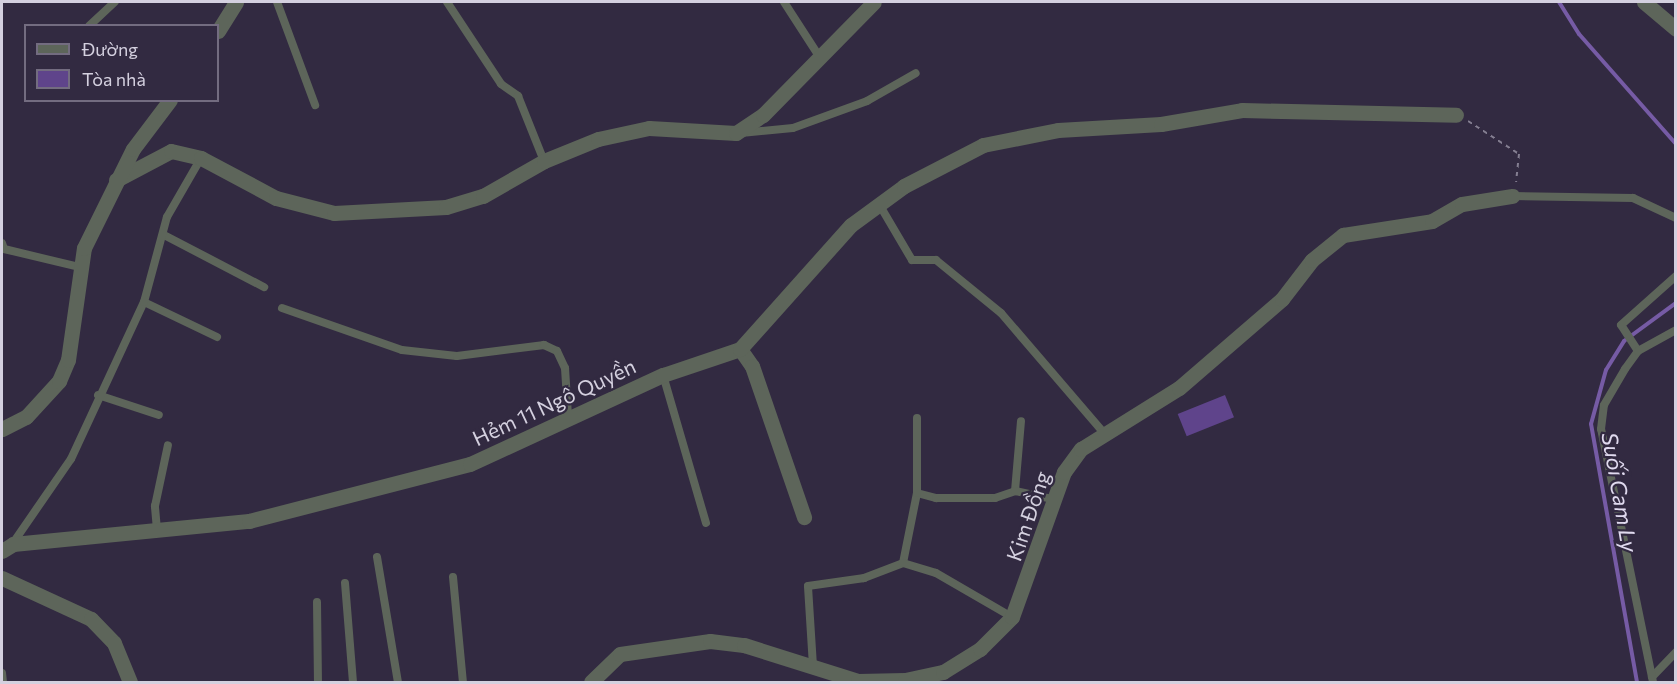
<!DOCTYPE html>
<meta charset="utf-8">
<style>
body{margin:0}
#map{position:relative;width:1677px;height:684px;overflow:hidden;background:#322a41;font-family:Commissioner,sans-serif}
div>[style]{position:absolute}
.stream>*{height:4px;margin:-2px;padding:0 2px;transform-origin:2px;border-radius:2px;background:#765ba5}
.building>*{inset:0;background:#5f448b;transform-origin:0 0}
.path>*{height:2px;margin-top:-1px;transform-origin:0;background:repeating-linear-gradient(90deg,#847e91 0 4.5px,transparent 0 9px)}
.lane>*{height:8px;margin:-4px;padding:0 4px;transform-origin:4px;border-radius:4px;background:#5d655a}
.street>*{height:15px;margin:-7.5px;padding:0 7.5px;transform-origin:7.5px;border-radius:7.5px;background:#5d655a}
span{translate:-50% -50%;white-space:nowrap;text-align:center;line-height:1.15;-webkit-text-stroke:4.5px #322a41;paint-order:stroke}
.street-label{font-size:21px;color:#d4d0df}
.water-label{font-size:22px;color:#e0daef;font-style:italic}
.frame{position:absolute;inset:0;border:3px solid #d4d0df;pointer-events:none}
.legend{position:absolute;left:24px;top:24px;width:195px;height:78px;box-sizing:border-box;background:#322a41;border:2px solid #736c80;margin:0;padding:8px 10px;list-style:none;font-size:18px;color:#d4d0df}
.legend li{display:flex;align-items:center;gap:12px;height:30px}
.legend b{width:30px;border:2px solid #736c80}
</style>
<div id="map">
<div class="stream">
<div style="left:1559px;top:2px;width:38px;rotate:58deg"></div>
<div style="left:1579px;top:34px;width:147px;rotate:48.6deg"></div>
<div style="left:1637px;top:682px;width:262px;rotate:-100.1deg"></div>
<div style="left:1591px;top:424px;width:56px;rotate:-74.5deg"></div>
<div style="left:1606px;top:370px;width:34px;rotate:-58deg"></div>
<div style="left:1624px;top:341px;width:64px;rotate:-36.2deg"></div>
</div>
<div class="building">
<div style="left:1225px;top:395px;width:24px;height:51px;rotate:68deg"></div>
</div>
<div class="path">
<div style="left:1468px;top:121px;width:61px;rotate:32.9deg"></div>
<div style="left:1519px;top:154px;width:28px;rotate:96deg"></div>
</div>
<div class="lane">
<div style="left:277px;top:2px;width:110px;rotate:69.7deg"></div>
<div style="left:447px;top:2px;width:98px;rotate:56.6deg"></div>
<div style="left:501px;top:84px;width:21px;rotate:35deg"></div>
<div style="left:518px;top:96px;width:70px;rotate:68.2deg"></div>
<div style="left:784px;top:2px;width:64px;rotate:57.1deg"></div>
<div style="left:89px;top:26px;width:35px;rotate:-43deg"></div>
<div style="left:741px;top:133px;width:52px;rotate:-5.5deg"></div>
<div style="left:793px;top:128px;width:79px;rotate:-20deg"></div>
<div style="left:867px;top:101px;width:56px;rotate:-29.7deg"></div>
<div style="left:1512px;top:196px;width:121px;rotate:0.9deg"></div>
<div style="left:1633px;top:198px;width:47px;rotate:24.9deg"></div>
<div style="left:879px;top:204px;width:65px;rotate:59.5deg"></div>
<div style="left:912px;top:260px;width:24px"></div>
<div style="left:936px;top:260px;width:84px;rotate:39.2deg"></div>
<div style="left:1001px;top:313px;width:157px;rotate:49.4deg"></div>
<div style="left:164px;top:235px;width:113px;rotate:27.5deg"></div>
<div style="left:2px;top:243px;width:6px;rotate:72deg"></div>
<div style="left:4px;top:249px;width:77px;rotate:13.5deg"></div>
<div style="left:144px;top:302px;width:81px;rotate:25.6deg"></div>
<div style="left:282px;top:308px;width:127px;rotate:19.3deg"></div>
<div style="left:402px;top:350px;width:55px;rotate:6.2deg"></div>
<div style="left:457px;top:356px;width:88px;rotate:-7.2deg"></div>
<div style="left:544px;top:345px;width:14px;rotate:25deg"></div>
<div style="left:557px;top:351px;width:19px;rotate:65deg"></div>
<div style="left:565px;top:368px;width:48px;rotate:86.4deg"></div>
<div style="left:1638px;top:351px;width:31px;rotate:-123deg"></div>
<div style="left:1621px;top:325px;width:74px;rotate:-41.7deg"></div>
<div style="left:663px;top:375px;width:154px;rotate:73.8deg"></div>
<div style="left:98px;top:395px;width:64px;rotate:18.2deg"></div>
<div style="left:1015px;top:491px;width:70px;rotate:-85.1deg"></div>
<div style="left:917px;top:493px;width:20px;rotate:15deg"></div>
<div style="left:936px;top:498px;width:59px"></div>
<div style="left:995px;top:498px;width:21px;rotate:-19deg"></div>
<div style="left:1015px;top:491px;width:40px;rotate:12deg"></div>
<div style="left:157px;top:530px;width:24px;rotate:-95deg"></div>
<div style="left:155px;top:506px;width:62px;rotate:-78deg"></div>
<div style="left:13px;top:543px;width:102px;rotate:-55.4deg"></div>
<div style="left:71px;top:459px;width:173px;rotate:-65.1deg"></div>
<div style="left:144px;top:302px;width:88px;rotate:-74.9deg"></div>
<div style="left:167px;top:217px;width:68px;rotate:-60deg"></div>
<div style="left:377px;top:557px;width:127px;rotate:80.5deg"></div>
<div style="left:903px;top:563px;width:71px;rotate:-78.7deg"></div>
<div style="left:917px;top:493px;width:75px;rotate:-90deg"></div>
<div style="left:453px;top:577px;width:105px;rotate:84.6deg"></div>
<div style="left:345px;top:583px;width:99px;rotate:85.4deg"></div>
<div style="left:317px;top:602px;width:80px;rotate:89.3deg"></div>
<div style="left:813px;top:666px;width:80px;rotate:-93.6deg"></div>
<div style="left:808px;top:586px;width:57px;rotate:-8.1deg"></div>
<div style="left:864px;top:578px;width:42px;rotate:-21deg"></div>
<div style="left:903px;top:563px;width:34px;rotate:17deg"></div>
<div style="left:936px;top:573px;width:88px;rotate:30.1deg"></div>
<div style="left:2px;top:673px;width:9px;rotate:84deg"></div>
<div style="left:1652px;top:677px;width:35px;rotate:-46deg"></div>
<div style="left:1653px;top:682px;width:258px;rotate:-101.6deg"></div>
<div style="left:1601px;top:429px;width:24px;rotate:-83deg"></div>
<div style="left:1604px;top:405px;width:42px;rotate:-59.7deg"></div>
<div style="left:1625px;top:369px;width:22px;rotate:-54deg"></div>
<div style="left:1638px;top:351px;width:43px;rotate:-28.9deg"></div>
</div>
<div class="street">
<div style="left:1644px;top:2px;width:42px;rotate:40.2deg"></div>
<div style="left:218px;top:31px;width:34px;rotate:-58deg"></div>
<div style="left:116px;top:180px;width:62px;rotate:-27.8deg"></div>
<div style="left:171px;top:151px;width:31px;rotate:13deg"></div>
<div style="left:201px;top:158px;width:85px;rotate:28.1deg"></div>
<div style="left:276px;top:198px;width:60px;rotate:14.5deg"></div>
<div style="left:334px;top:213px;width:112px;rotate:-3.1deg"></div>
<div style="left:446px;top:207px;width:39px;rotate:-17deg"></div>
<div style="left:483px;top:196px;width:70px;rotate:-29.8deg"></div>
<div style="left:544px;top:161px;width:58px;rotate:-22.2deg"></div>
<div style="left:598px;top:139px;width:52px;rotate:-12.2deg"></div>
<div style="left:649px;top:128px;width:87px;rotate:3.3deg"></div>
<div style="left:736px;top:133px;width:32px;rotate:-34deg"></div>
<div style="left:763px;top:115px;width:158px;rotate:-45.5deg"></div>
<div style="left:740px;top:349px;width:21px;rotate:55deg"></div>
<div style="left:752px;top:366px;width:160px;rotate:71deg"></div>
<div style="left:2px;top:429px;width:27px;rotate:-27deg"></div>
<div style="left:26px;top:417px;width:49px;rotate:-47.5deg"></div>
<div style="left:59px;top:381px;width:23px;rotate:-67deg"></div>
<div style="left:68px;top:360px;width:113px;rotate:-81.9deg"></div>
<div style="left:84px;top:248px;width:110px;rotate:-63.7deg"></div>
<div style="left:133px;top:149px;width:61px;rotate:-52.9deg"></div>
<div style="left:2px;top:551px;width:13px;rotate:-32deg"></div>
<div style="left:13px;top:544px;width:237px;rotate:-5.6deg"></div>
<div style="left:249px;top:521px;width:228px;rotate:-14.5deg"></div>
<div style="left:470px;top:464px;width:213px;rotate:-24.8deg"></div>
<div style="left:663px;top:375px;width:81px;rotate:-18.7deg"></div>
<div style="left:740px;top:349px;width:166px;rotate:-48.2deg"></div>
<div style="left:851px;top:225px;width:66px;rotate:-36.3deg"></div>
<div style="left:904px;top:186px;width:89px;rotate:-27.4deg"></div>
<div style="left:983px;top:145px;width:76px;rotate:-11.3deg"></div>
<div style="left:1058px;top:130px;width:103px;rotate:-3.3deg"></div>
<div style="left:1161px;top:124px;width:82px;rotate:-9.8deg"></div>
<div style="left:1242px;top:110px;width:214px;rotate:1.3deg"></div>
<div style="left:2px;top:578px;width:98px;rotate:24.7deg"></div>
<div style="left:91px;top:619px;width:33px;rotate:46deg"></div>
<div style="left:114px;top:643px;width:42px;rotate:67.7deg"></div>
<div style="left:591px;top:682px;width:40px;rotate:-44deg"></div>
<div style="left:620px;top:654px;width:91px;rotate:-8.2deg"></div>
<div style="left:710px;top:641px;width:34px;rotate:7deg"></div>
<div style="left:744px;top:645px;width:120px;rotate:17.5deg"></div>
<div style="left:858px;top:681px;width:47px;rotate:-1.2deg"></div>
<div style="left:905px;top:680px;width:39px;rotate:-12deg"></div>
<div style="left:943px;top:672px;width:44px;rotate:-31.9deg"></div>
<div style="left:980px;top:649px;width:45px;rotate:-45deg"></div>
<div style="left:1012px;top:617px;width:154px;rotate:-70.3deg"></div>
<div style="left:1064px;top:472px;width:29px;rotate:-54deg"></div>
<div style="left:1081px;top:449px;width:115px;rotate:-31.9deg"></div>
<div style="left:1179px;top:388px;width:136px;rotate:-40.8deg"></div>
<div style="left:1282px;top:299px;width:49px;rotate:-52.4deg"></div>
<div style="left:1312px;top:260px;width:40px;rotate:-39deg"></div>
<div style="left:1343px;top:235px;width:90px;rotate:-8.9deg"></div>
<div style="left:1432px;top:221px;width:34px;rotate:-30deg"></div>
<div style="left:1462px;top:204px;width:51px;rotate:-9.1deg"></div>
</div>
<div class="street-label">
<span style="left:554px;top:402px;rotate:-25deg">Hẻm 11 Ngô Quyền</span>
<span style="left:1028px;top:516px;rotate:-71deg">Kim Đồng</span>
</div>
<div class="water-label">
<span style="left:1620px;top:492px;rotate:80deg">Suối Cam Ly</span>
</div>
<div class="frame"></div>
<ul class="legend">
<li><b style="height:8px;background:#5d655a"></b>Đường</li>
<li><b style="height:16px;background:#5f448b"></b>Tòa nhà</li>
</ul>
</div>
